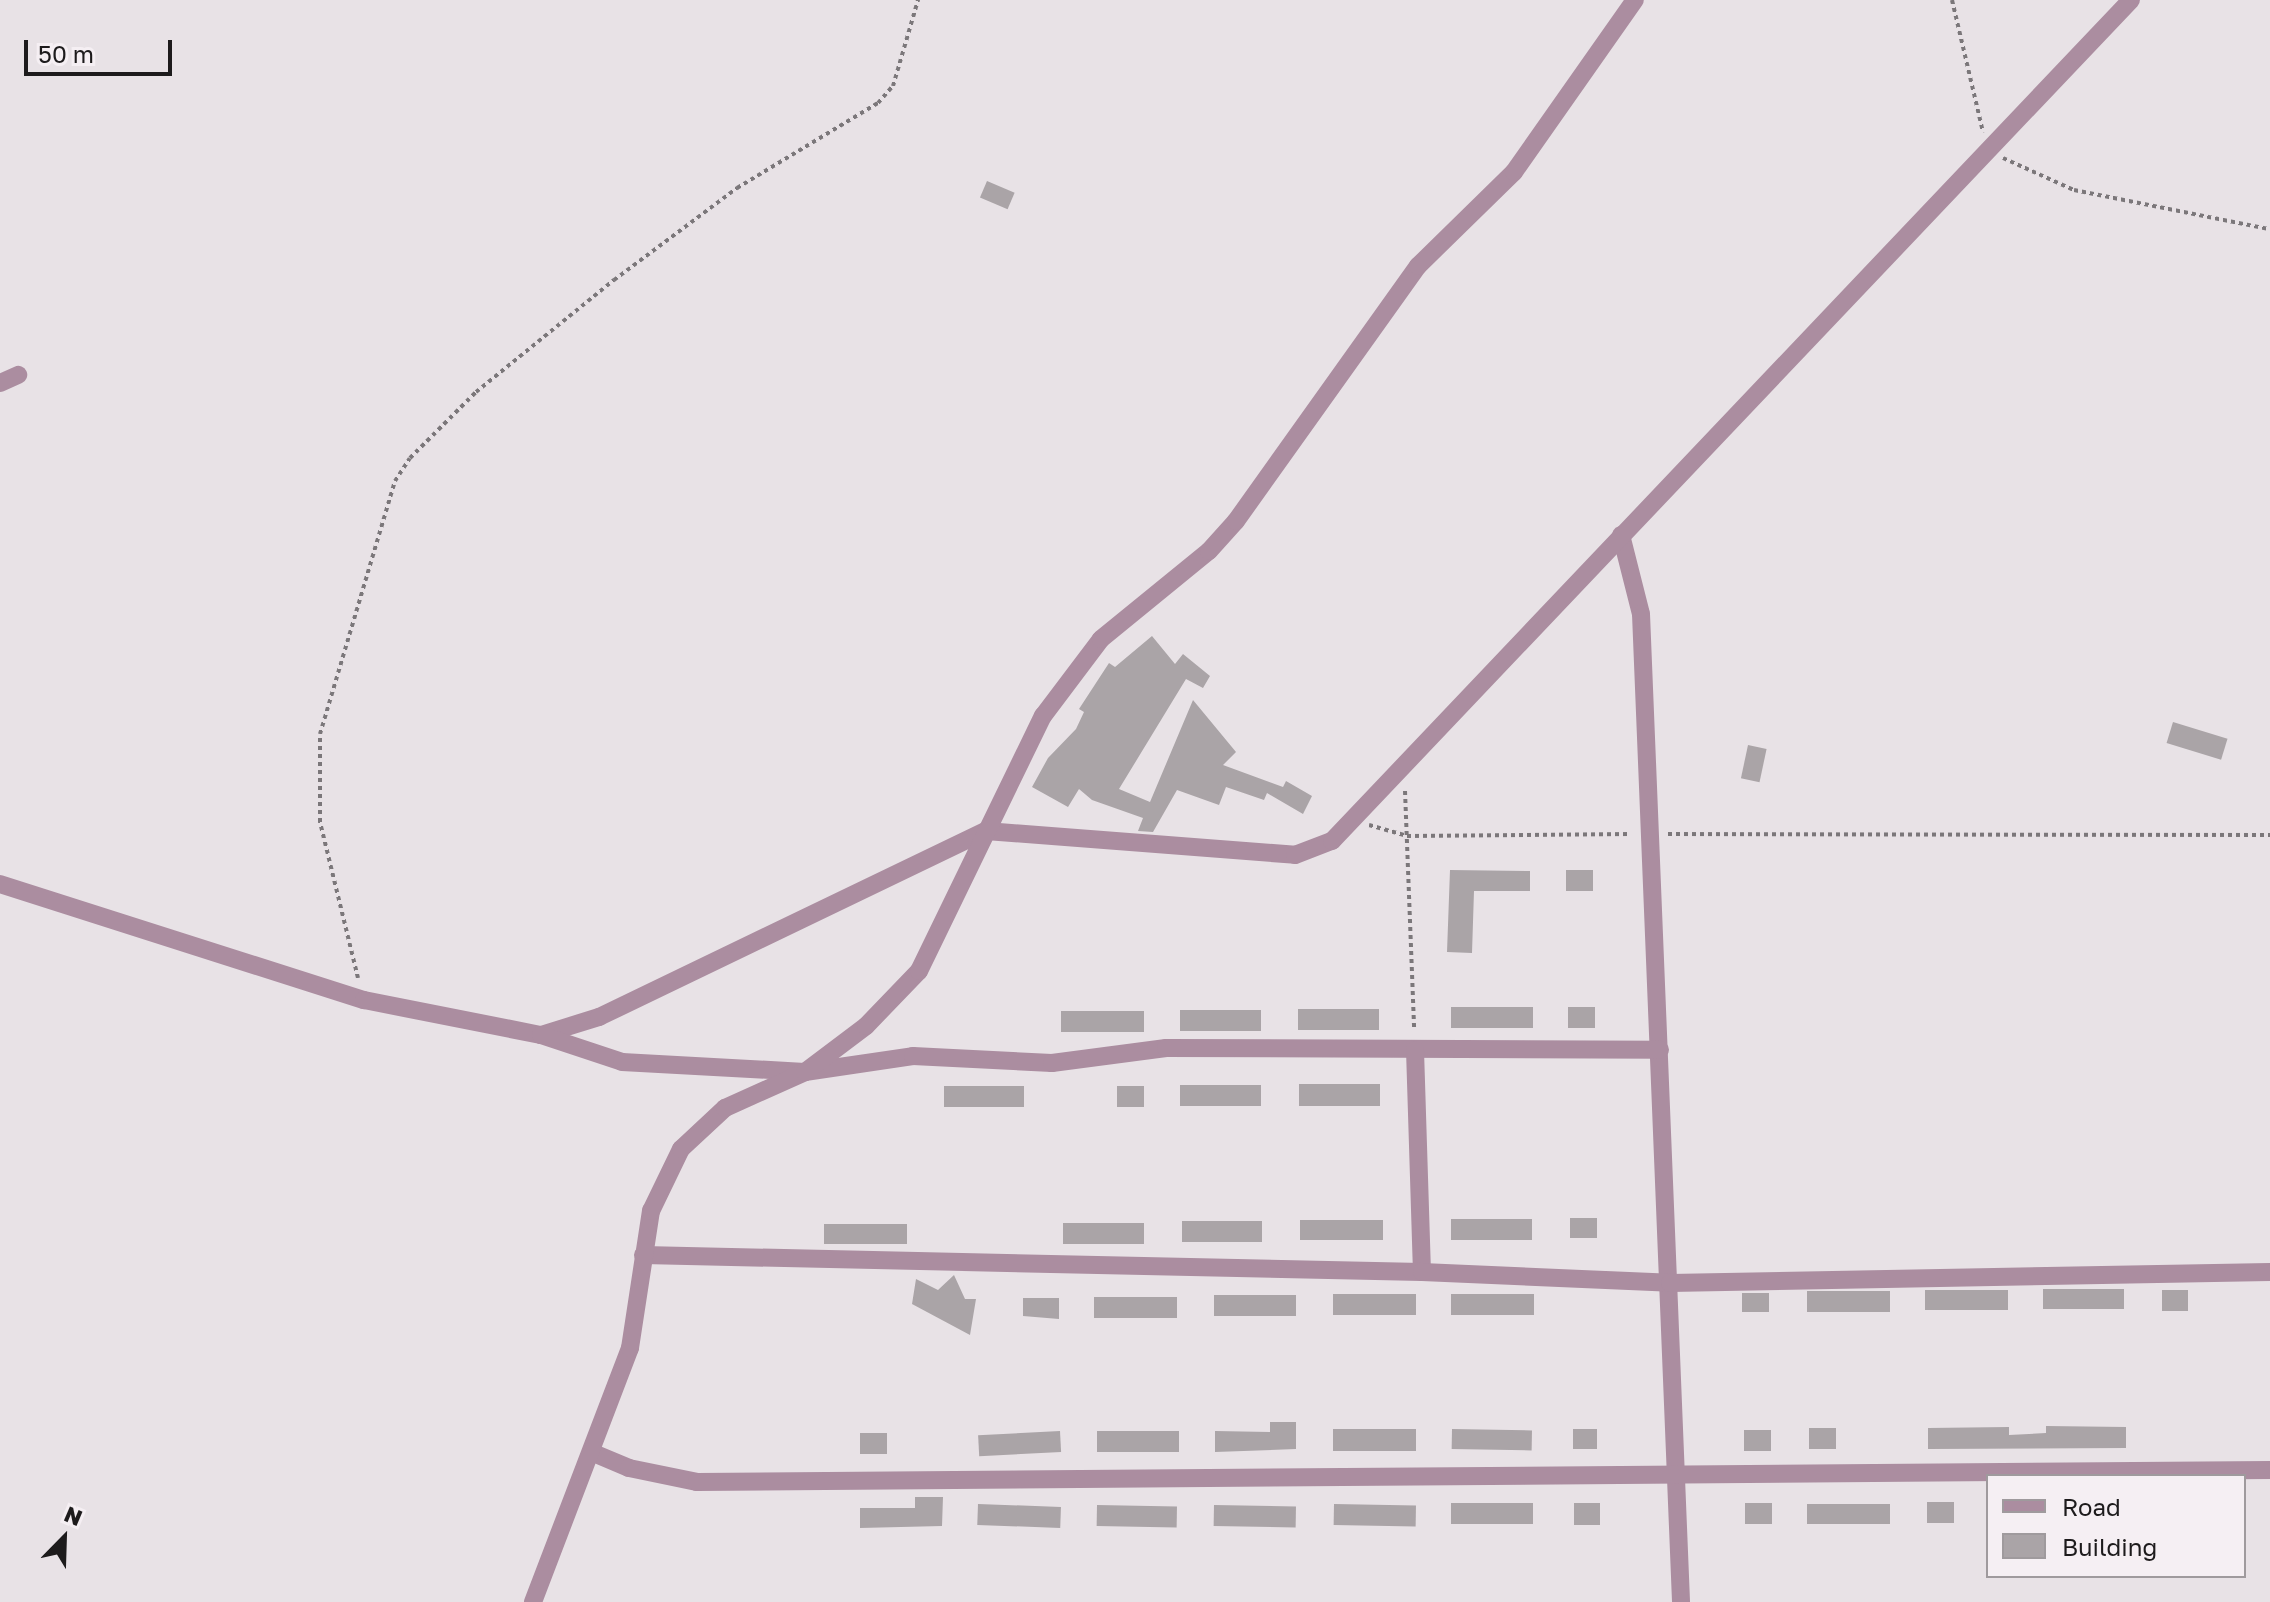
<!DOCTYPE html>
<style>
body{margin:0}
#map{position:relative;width:2270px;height:1602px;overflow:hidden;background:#e8e2e6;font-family:"Golos Text",sans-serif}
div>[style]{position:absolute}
.building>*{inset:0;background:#aaa4a7;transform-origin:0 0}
.path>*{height:4px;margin-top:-2px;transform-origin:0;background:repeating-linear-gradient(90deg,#7b777a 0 4px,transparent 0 8px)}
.minor>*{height:18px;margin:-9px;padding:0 9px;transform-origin:9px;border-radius:9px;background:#ab8da0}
span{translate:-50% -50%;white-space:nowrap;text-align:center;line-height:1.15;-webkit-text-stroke:8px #f5eff3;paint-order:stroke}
.legend{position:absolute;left:1986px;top:1474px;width:260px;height:104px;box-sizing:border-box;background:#f5eff3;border:2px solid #9f9a9d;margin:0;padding:10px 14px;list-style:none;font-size:24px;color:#1d1b1c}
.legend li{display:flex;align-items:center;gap:16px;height:40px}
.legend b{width:40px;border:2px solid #9f9a9d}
.north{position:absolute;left:24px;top:1498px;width:80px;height:80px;-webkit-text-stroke:6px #f5eff3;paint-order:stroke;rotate:23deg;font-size:22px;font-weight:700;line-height:32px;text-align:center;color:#1d1b1c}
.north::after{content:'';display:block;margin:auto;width:28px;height:36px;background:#1d1b1c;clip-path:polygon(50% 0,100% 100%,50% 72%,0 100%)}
.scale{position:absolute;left:24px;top:40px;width:148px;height:36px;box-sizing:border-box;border:4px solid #1d1b1c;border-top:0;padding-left:10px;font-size:24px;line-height:28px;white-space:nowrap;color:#1d1b1c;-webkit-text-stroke:6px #f5eff3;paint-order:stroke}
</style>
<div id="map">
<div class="building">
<div style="left:987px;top:181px;width:30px;height:18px;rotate:23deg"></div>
<div style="clip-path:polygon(1152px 636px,1175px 664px,1183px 654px,1210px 676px,1203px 688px,1186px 679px,1119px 789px,1150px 802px,1193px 700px,1236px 752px,1223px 765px,1283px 787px,1286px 781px,1312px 796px,1303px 814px,1267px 793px,1264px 800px,1226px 787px,1219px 805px,1177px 790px,1153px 832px,1138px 831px,1143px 818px,1092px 800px,1079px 789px,1068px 807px,1032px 787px,1048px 758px,1076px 729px,1084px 712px,1079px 709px,1109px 663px,1115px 667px)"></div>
<div style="left:2173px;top:722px;width:57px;height:22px;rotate:17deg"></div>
<div style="left:1748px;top:745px;width:19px;height:34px;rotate:12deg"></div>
<div style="clip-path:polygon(1450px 870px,1530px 871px,1530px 891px,1474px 891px,1472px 953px,1447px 952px)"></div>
<div style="left:1566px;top:870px;width:27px;height:21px"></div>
<div style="left:1451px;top:1007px;width:82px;height:21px"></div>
<div style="left:1568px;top:1007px;width:27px;height:21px"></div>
<div style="left:1298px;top:1009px;width:81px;height:21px"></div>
<div style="left:1180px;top:1010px;width:81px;height:21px"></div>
<div style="left:1061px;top:1011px;width:83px;height:21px"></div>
<div style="left:1299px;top:1084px;width:81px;height:22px"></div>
<div style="left:1261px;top:1085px;width:21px;height:81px;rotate:90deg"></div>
<div style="left:1024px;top:1086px;width:21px;height:80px;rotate:90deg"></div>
<div style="left:1117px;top:1086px;width:27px;height:21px"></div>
<div style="left:1570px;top:1218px;width:27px;height:20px"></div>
<div style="left:1451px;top:1219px;width:81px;height:21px"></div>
<div style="left:1300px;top:1220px;width:83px;height:20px"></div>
<div style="left:1182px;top:1221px;width:80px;height:21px"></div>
<div style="left:1063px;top:1223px;width:81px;height:21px"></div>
<div style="left:824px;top:1224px;width:83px;height:20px"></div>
<div style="clip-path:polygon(954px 1275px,965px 1299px,976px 1299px,970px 1335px,912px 1304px,916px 1279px,938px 1290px)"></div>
<div style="left:2043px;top:1289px;width:81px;height:20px"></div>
<div style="left:1925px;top:1290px;width:83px;height:20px"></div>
<div style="left:2162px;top:1290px;width:26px;height:21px"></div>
<div style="left:1890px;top:1291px;width:21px;height:83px;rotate:90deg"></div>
<div style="left:1769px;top:1293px;width:19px;height:27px;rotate:90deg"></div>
<div style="left:1333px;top:1294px;width:83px;height:21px"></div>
<div style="left:1451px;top:1294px;width:83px;height:21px"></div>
<div style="left:1296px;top:1295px;width:21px;height:82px;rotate:90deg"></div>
<div style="left:1177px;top:1297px;width:21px;height:83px;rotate:90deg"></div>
<div style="clip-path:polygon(1023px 1298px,1059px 1298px,1059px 1319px,1023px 1316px)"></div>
<div style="clip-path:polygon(1270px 1422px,1296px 1422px,1296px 1449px,1215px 1452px,1215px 1431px,1270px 1432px)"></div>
<div style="clip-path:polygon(2046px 1426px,2126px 1427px,2126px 1448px,1928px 1449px,1928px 1428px,2009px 1427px,2009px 1435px,2046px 1433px)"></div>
<div style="left:1809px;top:1428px;width:27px;height:21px"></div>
<div style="left:1416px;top:1429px;width:22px;height:83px;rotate:90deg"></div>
<div style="left:1452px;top:1429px;width:80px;height:20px;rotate:1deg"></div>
<div style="left:1573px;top:1429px;width:24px;height:20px"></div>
<div style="left:1744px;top:1430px;width:27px;height:21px"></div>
<div style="left:1060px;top:1431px;width:21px;height:82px;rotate:87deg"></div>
<div style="left:1097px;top:1431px;width:82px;height:21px"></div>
<div style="left:860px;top:1433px;width:27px;height:21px"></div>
<div style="clip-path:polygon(915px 1497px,943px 1497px,942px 1526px,860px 1528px,860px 1508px,915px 1508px)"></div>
<div style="left:1927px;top:1502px;width:27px;height:21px"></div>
<div style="left:1451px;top:1503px;width:82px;height:21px"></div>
<div style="left:1574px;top:1503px;width:26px;height:22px"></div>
<div style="left:1745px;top:1503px;width:27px;height:21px"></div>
<div style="left:978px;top:1504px;width:83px;height:21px;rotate:2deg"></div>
<div style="left:1334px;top:1504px;width:82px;height:21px;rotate:1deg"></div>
<div style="left:1807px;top:1504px;width:83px;height:20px"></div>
<div style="left:1097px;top:1505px;width:80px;height:21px;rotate:1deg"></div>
<div style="left:1214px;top:1505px;width:82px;height:21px;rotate:1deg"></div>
</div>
<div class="path">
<div style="left:1952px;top:0;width:136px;rotate:76.8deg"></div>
<div style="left:2003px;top:158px;width:78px;rotate:24.3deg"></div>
<div style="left:2074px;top:190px;width:200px;rotate:11.3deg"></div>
<div style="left:1405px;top:791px;width:239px;rotate:87.8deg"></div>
<div style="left:1369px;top:825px;width:40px;rotate:16deg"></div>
<div style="left:1407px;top:836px;width:224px;rotate:-0.5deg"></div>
<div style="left:1668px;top:834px;width:602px;rotate:0.1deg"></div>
<div style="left:358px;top:978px;width:161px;rotate:-103.7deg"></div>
<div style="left:320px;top:822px;width:88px;rotate:-90deg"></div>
<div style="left:320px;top:734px;width:264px;rotate:-73.5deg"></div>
<div style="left:395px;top:481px;width:27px;rotate:-57deg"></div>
<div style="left:410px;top:458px;width:93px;rotate:-45deg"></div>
<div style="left:476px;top:392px;width:178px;rotate:-39.1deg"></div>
<div style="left:614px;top:280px;width:154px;rotate:-36.8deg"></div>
<div style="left:737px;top:188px;width:165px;rotate:-31.1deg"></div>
<div style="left:878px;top:103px;width:23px;rotate:-49deg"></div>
<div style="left:893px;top:86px;width:90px;rotate:-73.8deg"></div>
</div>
<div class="minor">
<div style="left:0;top:383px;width:20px;rotate:-24deg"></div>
<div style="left:1621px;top:535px;width:81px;rotate:75.8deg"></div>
<div style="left:1641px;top:614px;width:989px;rotate:87.68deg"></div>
<div style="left:0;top:884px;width:382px;rotate:17.7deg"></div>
<div style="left:364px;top:1000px;width:180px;rotate:11.2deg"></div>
<div style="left:541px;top:1035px;width:61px;rotate:-17.2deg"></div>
<div style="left:599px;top:1017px;width:429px;rotate:-25.7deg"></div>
<div style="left:986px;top:831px;width:310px;rotate:4.4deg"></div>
<div style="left:1295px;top:855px;width:40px;rotate:-21deg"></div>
<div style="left:1332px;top:841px;width:1160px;rotate:-46.47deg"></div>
<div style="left:541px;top:1035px;width:85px;rotate:18.4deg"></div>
<div style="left:622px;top:1062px;width:183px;rotate:3.1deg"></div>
<div style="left:805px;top:1072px;width:109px;rotate:-8.4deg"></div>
<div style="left:913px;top:1056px;width:139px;rotate:2.9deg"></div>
<div style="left:1052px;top:1063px;width:115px;rotate:-7.5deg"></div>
<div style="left:1166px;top:1048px;width:494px;rotate:0.2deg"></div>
<div style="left:1415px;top:1050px;width:222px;rotate:88.2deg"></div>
<div style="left:643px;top:1255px;width:779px;rotate:1.25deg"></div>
<div style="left:1422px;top:1272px;width:248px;rotate:2.5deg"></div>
<div style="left:1670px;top:1283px;width:600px;rotate:-1.05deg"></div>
<div style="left:591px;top:1452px;width:41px;rotate:22.8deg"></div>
<div style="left:629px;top:1468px;width:69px;rotate:11.6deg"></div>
<div style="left:697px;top:1482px;width:1573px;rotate:-0.44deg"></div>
<div style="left:533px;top:1602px;width:272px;rotate:-69.1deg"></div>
<div style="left:630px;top:1348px;width:139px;rotate:-81.3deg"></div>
<div style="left:651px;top:1211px;width:69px;rotate:-64.2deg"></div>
<div style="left:681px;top:1149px;width:60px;rotate:-43deg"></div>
<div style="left:725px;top:1108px;width:88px;rotate:-24.2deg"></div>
<div style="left:805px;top:1072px;width:76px;rotate:-37deg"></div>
<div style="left:866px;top:1026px;width:76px;rotate:-46.1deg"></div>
<div style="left:919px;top:971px;width:284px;rotate:-64.1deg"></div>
<div style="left:1043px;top:716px;width:96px;rotate:-53deg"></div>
<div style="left:1101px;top:639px;width:139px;rotate:-39.2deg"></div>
<div style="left:1209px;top:551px;width:40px;rotate:-48deg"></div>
<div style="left:1236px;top:521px;width:313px;rotate:-54.5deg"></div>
<div style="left:1418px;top:266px;width:134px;rotate:-44.4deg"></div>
<div style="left:1514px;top:172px;width:210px;rotate:-54.9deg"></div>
</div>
<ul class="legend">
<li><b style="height:10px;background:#ab8da0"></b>Road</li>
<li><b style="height:22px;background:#aaa4a7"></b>Building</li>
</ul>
<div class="north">N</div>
<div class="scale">50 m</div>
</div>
